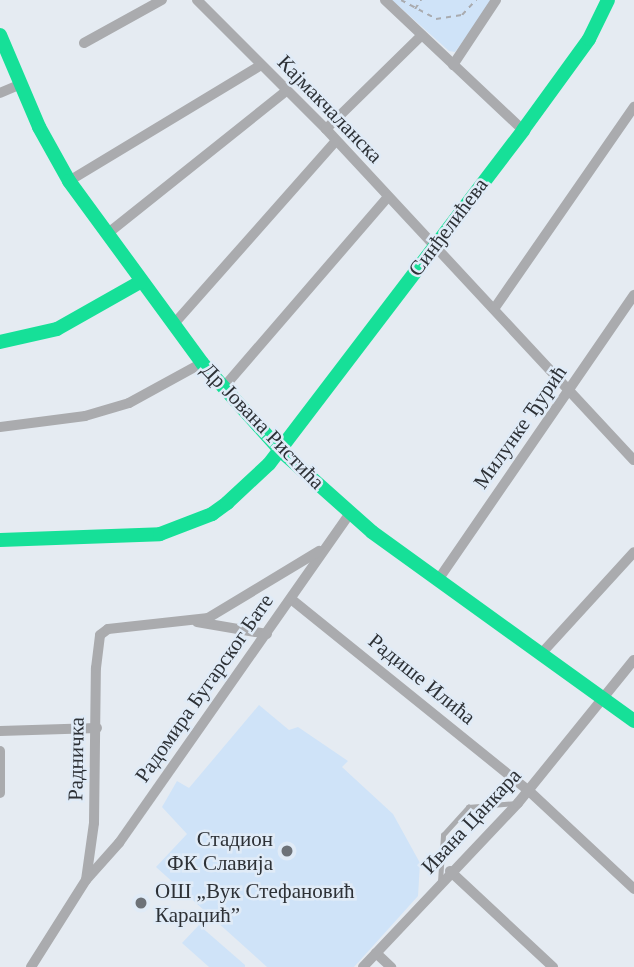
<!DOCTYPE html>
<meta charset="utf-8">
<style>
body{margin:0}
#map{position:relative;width:634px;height:967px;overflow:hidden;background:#e5ebf2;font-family:Georgia,serif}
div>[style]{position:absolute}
.green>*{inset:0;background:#cfe3f8}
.path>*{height:2px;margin-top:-1px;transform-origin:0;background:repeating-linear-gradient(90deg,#a9abaf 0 5px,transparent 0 10px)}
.lane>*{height:4.5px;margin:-2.25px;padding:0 2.25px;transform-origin:2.25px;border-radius:2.25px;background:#aaabae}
.street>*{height:10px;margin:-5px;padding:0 5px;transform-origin:5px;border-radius:5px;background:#aaabae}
.fast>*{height:14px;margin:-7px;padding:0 7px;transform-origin:7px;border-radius:7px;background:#16e098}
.dots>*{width:19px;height:19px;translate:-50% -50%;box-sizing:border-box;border:4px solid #e0ebf7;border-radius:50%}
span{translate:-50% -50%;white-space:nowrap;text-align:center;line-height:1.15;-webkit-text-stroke:5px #e0ebf7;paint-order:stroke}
.street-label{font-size:21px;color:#2d3136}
.poi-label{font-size:21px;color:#2d3136}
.right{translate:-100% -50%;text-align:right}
.left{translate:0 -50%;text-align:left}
</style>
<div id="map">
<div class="green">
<div style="clip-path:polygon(392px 0,493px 0,455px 52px,449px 51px)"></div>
<div style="clip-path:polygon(259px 705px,289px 730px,298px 727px,348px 761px,342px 767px,393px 814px,420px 863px,418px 896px,354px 967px,267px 967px,156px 867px,187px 834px,162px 807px,177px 781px,189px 788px)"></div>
<div style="clip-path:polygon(199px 925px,245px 965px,245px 967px,209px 967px,182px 943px)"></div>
</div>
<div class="path">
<div style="left:401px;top:0;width:40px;rotate:28deg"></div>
<div style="left:436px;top:19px;width:26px;rotate:-9deg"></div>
<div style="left:462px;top:15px;width:21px;rotate:-47deg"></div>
<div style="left:415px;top:9px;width:11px;rotate:-56deg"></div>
<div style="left:351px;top:140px;width:7px;rotate:-45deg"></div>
</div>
<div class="lane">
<div style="left:440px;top:882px;width:47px;rotate:-86.3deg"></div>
<div style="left:443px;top:835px;width:38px;rotate:-48deg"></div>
<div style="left:468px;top:807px;width:49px;rotate:-4.7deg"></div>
</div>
<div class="street">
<div style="left:197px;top:0;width:182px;rotate:45deg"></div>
<div style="left:326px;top:129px;width:452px;rotate:47.1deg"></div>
<div style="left:385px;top:0;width:190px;rotate:43.3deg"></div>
<div style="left:84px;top:43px;width:89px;rotate:-28.9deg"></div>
<div style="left:453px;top:65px;width:78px;rotate:-56.5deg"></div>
<div style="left:0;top:93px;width:23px;rotate:-23deg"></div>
<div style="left:326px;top:129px;width:134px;rotate:-44.4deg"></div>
<div style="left:69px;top:181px;width:223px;rotate:-31.1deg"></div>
<div style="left:107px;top:234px;width:229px;rotate:-38.6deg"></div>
<div style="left:494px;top:309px;width:246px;rotate:-55.3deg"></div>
<div style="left:173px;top:325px;width:246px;rotate:-48.5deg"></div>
<div style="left:223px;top:388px;width:252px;rotate:-49.2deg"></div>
<div style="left:0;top:427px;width:86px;rotate:-7.4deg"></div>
<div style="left:85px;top:416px;width:46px;rotate:-16.5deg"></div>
<div style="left:129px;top:403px;width:83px;rotate:-28.7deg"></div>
<div style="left:438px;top:580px;width:346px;rotate:-55.5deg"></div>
<div style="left:291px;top:599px;width:304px;rotate:38.9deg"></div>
<div style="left:528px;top:790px;width:145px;rotate:43deg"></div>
<div style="left:197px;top:622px;width:71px;rotate:9.7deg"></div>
<div style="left:540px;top:655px;width:139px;rotate:-47.6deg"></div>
<div style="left:0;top:731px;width:97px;rotate:-1.8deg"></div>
<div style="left:0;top:751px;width:42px;rotate:90deg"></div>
<div style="left:450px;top:871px;width:141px;rotate:43deg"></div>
<div style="left:86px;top:880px;width:50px;rotate:-48.3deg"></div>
<div style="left:119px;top:843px;width:401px;rotate:-55deg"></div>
<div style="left:376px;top:953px;width:21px;rotate:43deg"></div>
<div style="left:31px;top:967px;width:103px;rotate:-57.7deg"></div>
<div style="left:86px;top:880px;width:58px;rotate:-82deg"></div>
<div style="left:94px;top:823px;width:155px;rotate:-89.3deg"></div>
<div style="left:96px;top:668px;width:33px;rotate:-83deg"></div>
<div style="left:100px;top:635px;width:10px;rotate:-37deg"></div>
<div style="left:108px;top:629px;width:101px;rotate:-6.3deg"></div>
<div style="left:208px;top:618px;width:130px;rotate:-31.1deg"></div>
<div style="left:363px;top:967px;width:226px;rotate:-46.6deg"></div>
<div style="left:518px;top:803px;width:184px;rotate:-51deg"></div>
</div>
<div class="fast">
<div style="left:0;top:35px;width:100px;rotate:67deg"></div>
<div style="left:39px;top:127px;width:62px;rotate:60.9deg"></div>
<div style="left:69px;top:181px;width:225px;rotate:53.8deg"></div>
<div style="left:202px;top:363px;width:117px;rotate:48.1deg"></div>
<div style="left:280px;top:450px;width:123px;rotate:41.7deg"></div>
<div style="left:372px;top:532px;width:323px;rotate:35.8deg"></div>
<div style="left:0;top:342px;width:58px;rotate:-12.8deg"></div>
<div style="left:57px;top:329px;width:95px;rotate:-29.5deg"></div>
<div style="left:0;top:540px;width:160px;rotate:-2.1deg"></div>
<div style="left:160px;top:534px;width:56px;rotate:-21deg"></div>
<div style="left:212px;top:514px;width:19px;rotate:-36deg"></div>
<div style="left:227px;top:503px;width:57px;rotate:-42.9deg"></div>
<div style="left:269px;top:464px;width:420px;rotate:-52.7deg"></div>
<div style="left:523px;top:130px;width:112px;rotate:-54deg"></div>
<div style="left:589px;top:39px;width:43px;rotate:-64deg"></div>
</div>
<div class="dots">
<div style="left:287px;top:851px;background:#6d7278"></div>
<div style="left:141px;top:903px;background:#6d7278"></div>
</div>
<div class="street-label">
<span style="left:330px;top:109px;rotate:46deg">Кајмакчаланска</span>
<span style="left:448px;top:227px;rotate:-53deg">Синђелићева</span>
<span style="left:263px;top:426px;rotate:46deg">Др Јована Ристића</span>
<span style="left:520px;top:427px;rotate:-55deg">Милунке Ђурић</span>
<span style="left:422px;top:679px;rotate:39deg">Радише Илића</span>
<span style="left:204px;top:688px;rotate:-55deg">Радомира Бугарског Бате</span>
<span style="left:76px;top:759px;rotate:-89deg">Радничка</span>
<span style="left:471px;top:821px;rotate:-47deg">Ивана Цанкара</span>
</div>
<div class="poi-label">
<span class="right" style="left:273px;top:851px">Стадион<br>ФК Славија</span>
<span class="left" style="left:155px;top:903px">ОШ „Вук Стефановић<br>Караџић”</span>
</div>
</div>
